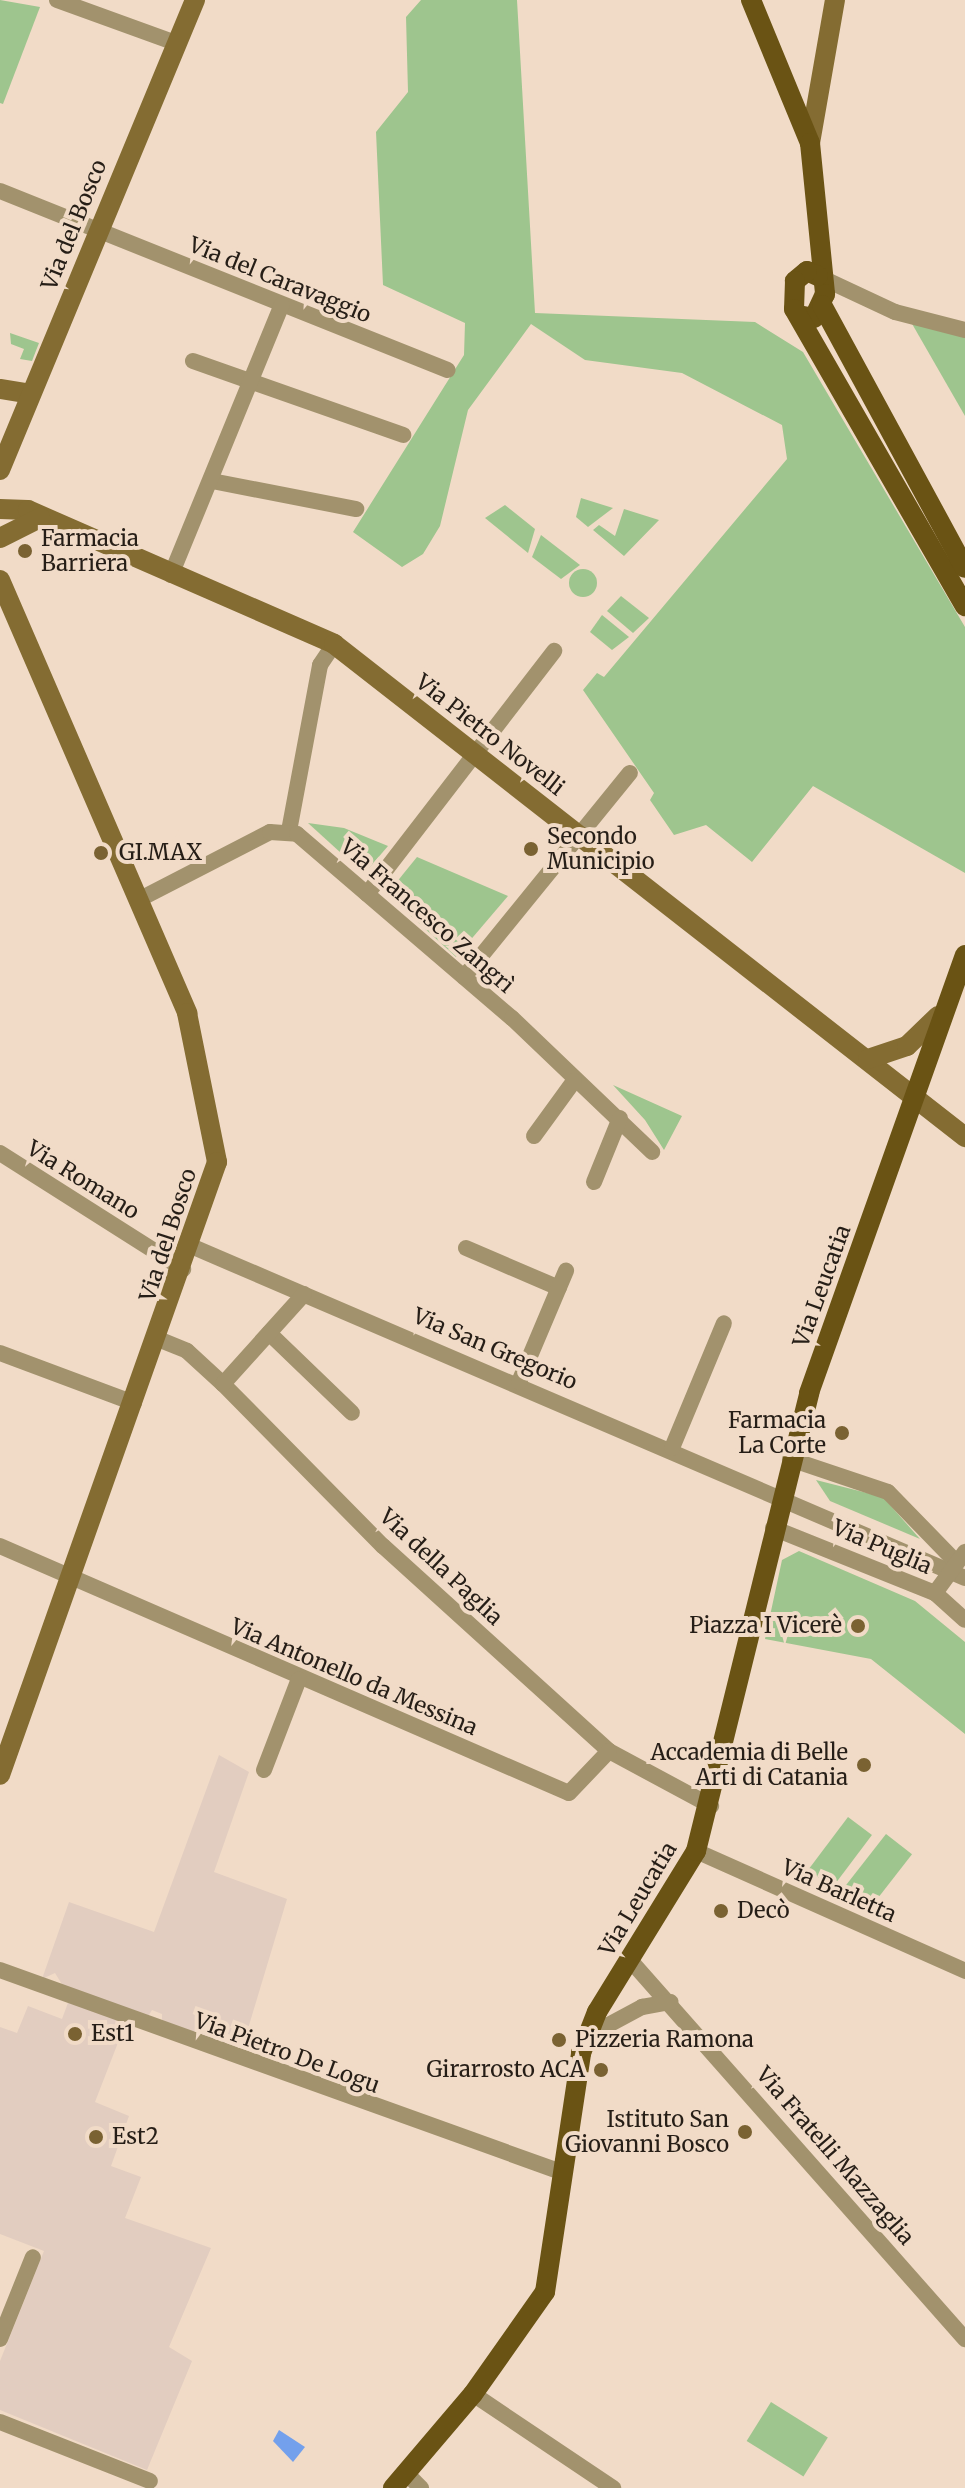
<!DOCTYPE html>
<meta charset="utf-8">
<style>
body{margin:0}
#map{position:relative;width:965px;height:2488px;overflow:hidden;background:#f1dbc7;font-family:Merriweather,serif}
div>[style]{position:absolute}
.medical>*{inset:0;background:#e2cdc0}
.green>*{inset:0;background:#9ec58e;transform-origin:0 0}
.round{border-radius:50%}
.water>*{inset:0;background:#73a0ec}
.street>*{height:16px;margin:-8px;padding:0 8px;transform-origin:8px;border-radius:8px;background:#a2926d}
.secondary>*{height:20px;margin:-10px;padding:0 10px;transform-origin:10px;border-radius:10px;background:#846c32}
.primary>*{height:20px;margin:-10px;padding:0 10px;transform-origin:10px;border-radius:10px;background:#6a5314}
.dots>*{width:22px;height:22px;translate:-50% -50%;box-sizing:border-box;border:4px solid #f1dbc7;border-radius:50%}
span{translate:-50% -50%;white-space:nowrap;text-align:center;line-height:1.15;-webkit-text-stroke:8px #f1dbc7;paint-order:stroke}
.street-label{font-size:22px;color:#261e17}
.poi-label{font-size:22px;color:#261e17}
.left{translate:0 -50%;text-align:left}
.right{translate:-100% -50%;text-align:right}
</style>
<div id="map">
<div class="medical">
<div style="clip-path:polygon(219px 1755px,249px 1772px,214px 1872px,287px 1899px,241px 2052px,162px 2023px,162px 2014px,152px 2010px,147px 2018px,63px 1986px,55px 1973px,42px 1979px,69px 1902px,154px 1932px)"></div>
<div style="clip-path:polygon(69px 2000px,126px 2022px,95px 2102px,129px 2116px,111px 2166px,141px 2177px,125px 2218px,211px 2248px,169px 2347px,192px 2361px,147px 2470px,0 2410px,0 2361px,44px 2251px,0 2234px,0 2027px,17px 2033px,28px 2006px,62px 2019px)"></div>
</div>
<div class="green">
<div style="clip-path:polygon(0 0,40px 7px,3px 104px,0 103px)"></div>
<div style="clip-path:polygon(421px 0,517px 0,535px 313px,755px 322px,803px 352px,965px 627px,965px 873px,813px 786px,752px 862px,706px 825px,674px 835px,650px 800px,654px 793px,583px 690px,597px 673px,604px 677px,787px 459px,782px 425px,682px 373px,585px 360px,531px 324px,468px 410px,440px 526px,423px 554px,402px 567px,353px 532px,464px 355px,465px 323px,383px 285px,376px 132px,408px 92px,406px 17px)"></div>
<div style="clip-path:polygon(911px 322px,965px 335px,965px 416px)"></div>
<div style="clip-path:polygon(10px 333px,39px 343px,32px 361px,20px 359px,24px 349px,11px 344px)"></div>
<div style="clip-path:polygon(581px 498px,613px 508px,588px 527px,576px 517px)"></div>
<div style="clip-path:polygon(505px 505px,535px 529px,528px 553px,485px 518px)"></div>
<div style="clip-path:polygon(624px 509px,659px 520px,624px 556px,593px 530px,599px 525px,615px 536px)"></div>
<div style="clip-path:polygon(541px 535px,580px 565px,561px 579px,532px 557px)"></div>
<div class="round" style="left:569px;top:569px;width:28px;height:28px"></div>
<div style="clip-path:polygon(621px 596px,649px 618px,633px 633px,607px 611px)"></div>
<div style="clip-path:polygon(602px 615px,629px 637px,612px 650px,590px 632px)"></div>
<div style="clip-path:polygon(308px 823px,344px 828px,388px 846px,364px 874px)"></div>
<div style="clip-path:polygon(417px 857px,508px 896px,456px 957px,387px 894px)"></div>
<div style="clip-path:polygon(613px 1085px,682px 1116px,664px 1150px,645px 1120px)"></div>
<div style="clip-path:polygon(816px 1480px,883px 1497px,920px 1539px,830px 1501px)"></div>
<div style="clip-path:polygon(799px 1551px,915px 1601px,965px 1642px,965px 1734px,871px 1659px,765px 1639px,782px 1560px)"></div>
<div style="left:848px;top:1817px;width:30px;height:66px;rotate:37deg"></div>
<div style="left:886px;top:1834px;width:33px;height:74px;rotate:38deg"></div>
<div style="left:771px;top:2402px;width:67px;height:46px;rotate:32deg"></div>
</div>
<div class="water">
<div style="clip-path:polygon(279px 2430px,305px 2447px,293px 2462px,273px 2441px)"></div>
</div>
<div class="street">
<div style="left:57px;top:0;width:127px;rotate:19.9deg"></div>
<div style="left:0;top:191px;width:482px;rotate:21.8deg"></div>
<div style="left:818px;top:276px;width:85px;rotate:25.1deg"></div>
<div style="left:895px;top:312px;width:72px;rotate:14.4deg"></div>
<div style="left:193px;top:361px;width:223px;rotate:19.4deg"></div>
<div style="left:212px;top:481px;width:147px;rotate:11deg"></div>
<div style="left:171px;top:575px;width:292px;rotate:-67.7deg"></div>
<div style="left:289px;top:831px;width:169px;rotate:-79.4deg"></div>
<div style="left:320px;top:665px;width:25px;rotate:-56deg"></div>
<div style="left:367px;top:894px;width:307px;rotate:-52.4deg"></div>
<div style="left:140px;top:899px;width:146px;rotate:-27.3deg"></div>
<div style="left:270px;top:832px;width:27px;rotate:4deg"></div>
<div style="left:297px;top:834px;width:283px;rotate:40.6deg"></div>
<div style="left:512px;top:1018px;width:194px;rotate:43.7deg"></div>
<div style="left:464px;top:977px;width:263px;rotate:-50.9deg"></div>
<div style="left:534px;top:1136px;width:68px;rotate:-54deg"></div>
<div style="left:0;top:1153px;width:217px;rotate:32.4deg"></div>
<div style="left:594px;top:1182px;width:69px;rotate:-67.9deg"></div>
<div style="left:191px;top:1246px;width:842px;rotate:23.22deg"></div>
<div style="left:466px;top:1248px;width:101px;rotate:23.3deg"></div>
<div style="left:269px;top:1333px;width:115px;rotate:43.9deg"></div>
<div style="left:158px;top:1339px;width:31px;rotate:22deg"></div>
<div style="left:187px;top:1351px;width:49px;rotate:42.5deg"></div>
<div style="left:223px;top:1384px;width:228px;rotate:45.4deg"></div>
<div style="left:383px;top:1546px;width:305px;rotate:42.2deg"></div>
<div style="left:609px;top:1751px;width:116px;rotate:28.3deg"></div>
<div style="left:0;top:1353px;width:143px;rotate:20.5deg"></div>
<div style="left:519px;top:1382px;width:121px;rotate:-67.1deg"></div>
<div style="left:223px;top:1384px;width:121px;rotate:-48deg"></div>
<div style="left:672px;top:1448px;width:135px;rotate:-67.4deg"></div>
<div style="left:790px;top:1459px;width:103px;rotate:18.6deg"></div>
<div style="left:888px;top:1492px;width:96px;rotate:45.8deg"></div>
<div style="left:773px;top:1528px;width:175px;rotate:21.9deg"></div>
<div style="left:935px;top:1593px;width:40px;rotate:42deg"></div>
<div style="left:0;top:1546px;width:620px;rotate:23.47deg"></div>
<div style="left:569px;top:1793px;width:58px;rotate:-46.4deg"></div>
<div style="left:935px;top:1593px;width:51px;rotate:-53.8deg"></div>
<div style="left:264px;top:1770px;width:97px;rotate:-69deg"></div>
<div style="left:696px;top:1851px;width:295px;rotate:24deg"></div>
<div style="left:630px;top:1960px;width:506px;rotate:48.53deg"></div>
<div style="left:0;top:1970px;width:596px;rotate:19.8deg"></div>
<div style="left:586px;top:2037px;width:64px;rotate:-28.2deg"></div>
<div style="left:642px;top:2007px;width:29px;rotate:-10deg"></div>
<div style="left:0;top:2339px;width:88px;rotate:-68.1deg"></div>
<div style="left:473px;top:2394px;width:169px;rotate:33.9deg"></div>
<div style="left:0;top:2422px;width:161px;rotate:21.5deg"></div>
<div style="left:407px;top:2474px;width:20px;rotate:45deg"></div>
</div>
<div class="secondary">
<div style="left:810px;top:143px;width:145px;rotate:-80.1deg"></div>
<div style="left:0;top:389px;width:31px;rotate:9deg"></div>
<div style="left:0;top:470px;width:509px;rotate:-67.47deg"></div>
<div style="left:0;top:509px;width:28px;rotate:2deg"></div>
<div style="left:28px;top:510px;width:334px;rotate:23.6deg"></div>
<div style="left:334px;top:644px;width:801px;rotate:38deg"></div>
<div style="left:0;top:538px;width:45px;rotate:-26.6deg"></div>
<div style="left:0;top:580px;width:472px;rotate:66.6deg"></div>
<div style="left:187px;top:1013px;width:152px;rotate:78.6deg"></div>
<div style="left:217px;top:1162px;width:650px;rotate:109.49deg"></div>
<div style="left:868px;top:1059px;width:41px;rotate:-18.4deg"></div>
<div style="left:907px;top:1046px;width:43px;rotate:-44.1deg"></div>
</div>
<div class="primary">
<div style="left:751px;top:0;width:155px;rotate:67.6deg"></div>
<div style="left:810px;top:143px;width:152px;rotate:84.3deg"></div>
<div style="left:825px;top:294px;width:26px;rotate:115deg"></div>
<div style="left:814px;top:318px;width:16px;rotate:-169deg"></div>
<div style="left:818px;top:276px;width:12px;rotate:-156deg"></div>
<div style="left:807px;top:271px;width:16px;rotate:140deg"></div>
<div style="left:795px;top:281px;width:28px;rotate:92deg"></div>
<div style="left:794px;top:309px;width:343px;rotate:60.1deg"></div>
<div style="left:822px;top:305px;width:299px;rotate:61.5deg"></div>
<div style="left:393px;top:2488px;width:123px;rotate:-49.6deg"></div>
<div style="left:473px;top:2394px;width:125px;rotate:-54.8deg"></div>
<div style="left:545px;top:2292px;width:242px;rotate:-81.4deg"></div>
<div style="left:581px;top:2053px;width:44px;rotate:-68.7deg"></div>
<div style="left:597px;top:2012px;width:189px;rotate:-58.4deg"></div>
<div style="left:696px;top:1851px;width:472px;rotate:-76.1deg"></div>
<div style="left:809px;top:1393px;width:465px;rotate:-70.4deg"></div>
</div>
<div class="dots">
<div style="left:25px;top:551px;background:#7a6232"></div>
<div style="left:531px;top:849px;background:#7a6232"></div>
<div style="left:101px;top:853px;background:#7a6232"></div>
<div style="left:842px;top:1433px;background:#7a6232"></div>
<div style="left:858px;top:1626px;background:#7a6232"></div>
<div style="left:864px;top:1765px;background:#7a6232"></div>
<div style="left:721px;top:1911px;background:#7a6232"></div>
<div style="left:75px;top:2034px;background:#7a6232"></div>
<div style="left:559px;top:2040px;background:#7a6232"></div>
<div style="left:601px;top:2070px;background:#7a6232"></div>
<div style="left:745px;top:2132px;background:#7a6232"></div>
<div style="left:96px;top:2137px;background:#7a6232"></div>
</div>
<div class="street-label">
<span style="left:74px;top:225px;rotate:-68deg">Via del Bosco</span>
<span style="left:280px;top:280px;rotate:22deg">Via del Caravaggio</span>
<span style="left:490px;top:735px;rotate:38deg">Via Pietro Novelli</span>
<span style="left:427px;top:916px;rotate:41deg">Via Francesco Zangrì</span>
<span style="left:83px;top:1180px;rotate:32deg">Via Romano</span>
<span style="left:168px;top:1235px;rotate:-72deg">Via del Bosco</span>
<span style="left:822px;top:1286px;rotate:-70deg">Via Leucatia</span>
<span style="left:495px;top:1349px;rotate:23deg">Via San Gregorio</span>
<span style="left:882px;top:1547px;rotate:23deg">Via Puglia</span>
<span style="left:441px;top:1567px;rotate:43deg">Via della Paglia</span>
<span style="left:354px;top:1677px;rotate:23deg">Via Antonello da Messina</span>
<span style="left:839px;top:1891px;rotate:24deg">Via Barletta</span>
<span style="left:638px;top:1899px;rotate:-59deg">Via Leucatia</span>
<span style="left:287px;top:2053px;rotate:20deg">Via Pietro De Logu</span>
<span style="left:835px;top:2156px;rotate:49deg">Via Fratelli Mazzaglia</span>
</div>
<div class="poi-label">
<span class="left" style="left:41px;top:551px">Farmacia<br>Barriera</span>
<span class="left" style="left:547px;top:849px">Secondo<br>Municipio</span>
<span class="left" style="left:119px;top:853px">GI.MAX</span>
<span class="right" style="left:826px;top:1433px">Farmacia<br>La Corte</span>
<span class="right" style="left:842px;top:1626px">Piazza I Vicerè</span>
<span class="right" style="left:848px;top:1765px">Accademia di Belle<br>Arti di Catania</span>
<span class="left" style="left:737px;top:1911px">Decò</span>
<span class="left" style="left:91px;top:2034px">Est1</span>
<span class="left" style="left:575px;top:2040px">Pizzeria Ramona</span>
<span class="right" style="left:585px;top:2070px">Girarrosto ACA</span>
<span class="right" style="left:729px;top:2132px">Istituto San<br>Giovanni Bosco</span>
<span class="left" style="left:112px;top:2137px">Est2</span>
</div>
</div>
